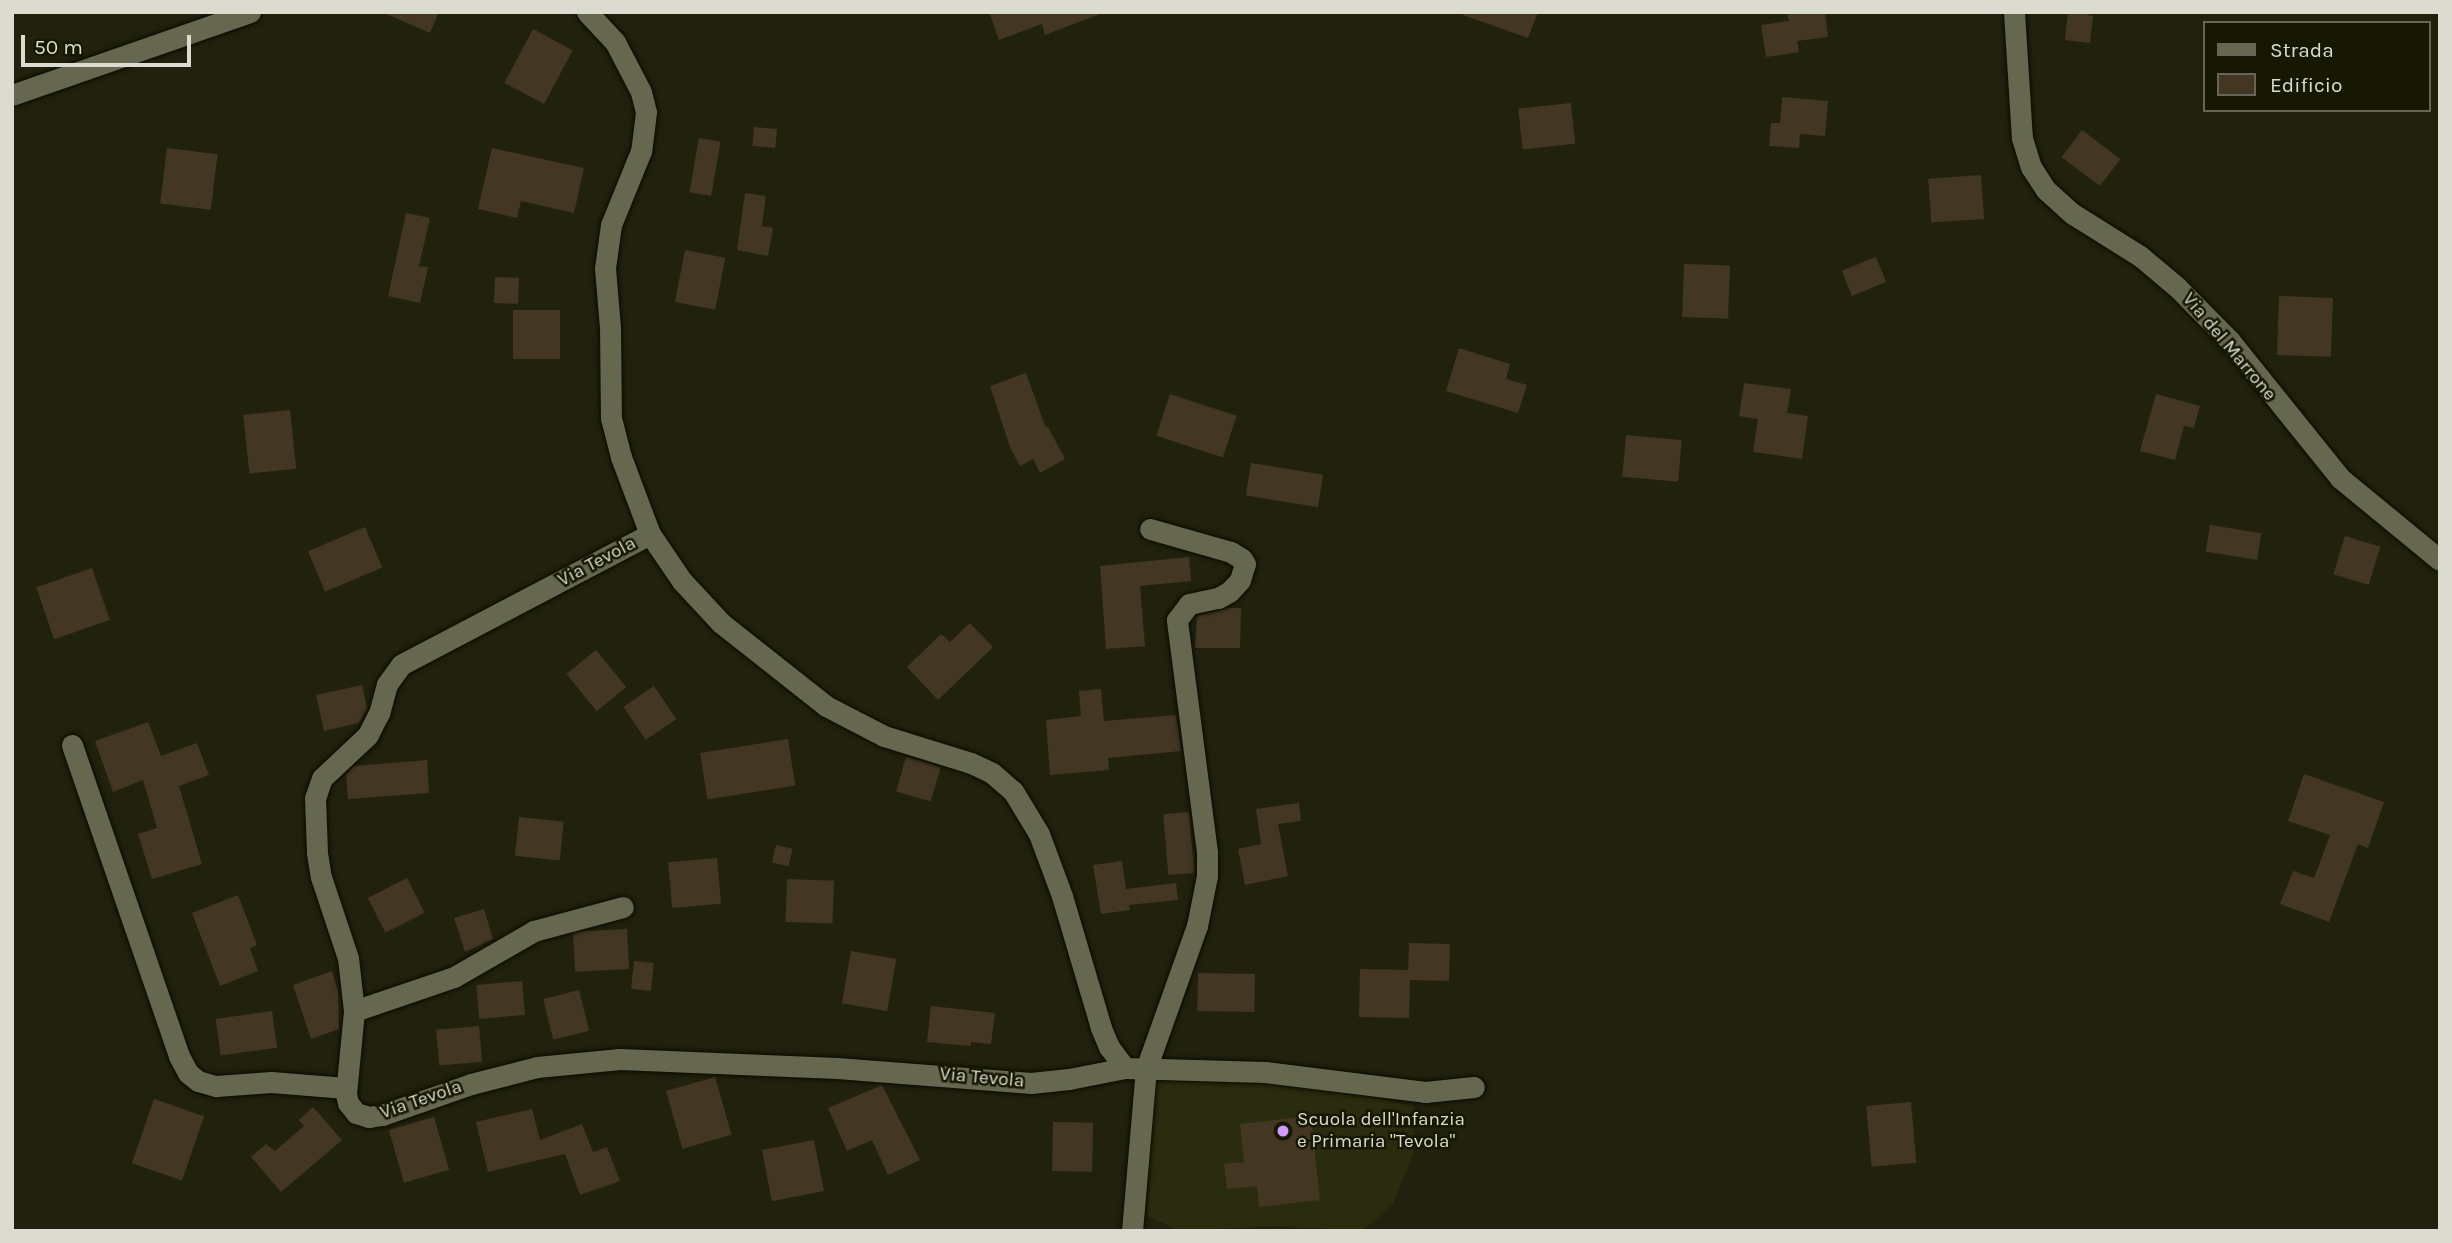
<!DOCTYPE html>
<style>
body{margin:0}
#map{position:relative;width:2452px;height:1243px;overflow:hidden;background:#21220d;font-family:Karla,sans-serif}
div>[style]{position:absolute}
.built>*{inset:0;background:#2a2c0f}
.building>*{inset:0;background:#433623;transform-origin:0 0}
.roads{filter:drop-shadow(0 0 2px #0b0b00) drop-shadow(0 0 2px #0b0b00)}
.street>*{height:21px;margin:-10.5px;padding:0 10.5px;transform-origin:10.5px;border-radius:10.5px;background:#65674f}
.dots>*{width:19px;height:19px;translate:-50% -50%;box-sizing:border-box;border:4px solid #171804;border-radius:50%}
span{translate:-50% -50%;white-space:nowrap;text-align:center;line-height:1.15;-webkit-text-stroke:5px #171804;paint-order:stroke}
.street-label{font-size:19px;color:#dbdccf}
.poi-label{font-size:19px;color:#dbdccf}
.left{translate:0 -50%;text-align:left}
.frame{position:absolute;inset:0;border:14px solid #dbdccf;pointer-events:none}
.legend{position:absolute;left:2203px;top:21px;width:228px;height:91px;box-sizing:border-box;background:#171804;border:2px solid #656655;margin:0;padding:9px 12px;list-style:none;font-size:21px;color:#dbdccf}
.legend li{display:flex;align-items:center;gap:14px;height:35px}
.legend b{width:35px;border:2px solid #656655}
.scale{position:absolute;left:21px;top:35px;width:170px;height:32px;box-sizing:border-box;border:4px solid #dbdccf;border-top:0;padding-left:9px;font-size:21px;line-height:24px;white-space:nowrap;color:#dbdccf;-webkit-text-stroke:5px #171804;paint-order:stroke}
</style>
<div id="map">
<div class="built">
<div style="clip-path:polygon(1269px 1075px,1414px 1106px,1413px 1155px,1393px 1203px,1363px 1231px,1276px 1226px,1180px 1231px,1147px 1216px,1155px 1079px)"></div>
</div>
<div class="building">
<div style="clip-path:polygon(382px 12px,439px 12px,430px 33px)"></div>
<div style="clip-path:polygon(989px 12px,1100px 12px,1100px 14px,1045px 35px,1042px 24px,999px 40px)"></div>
<div style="clip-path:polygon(1463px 12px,1538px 12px,1528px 38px,1463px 15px)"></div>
<div style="clip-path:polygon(1787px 12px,1825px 12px,1828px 37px,1797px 41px,1799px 52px,1766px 57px,1761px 25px,1789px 21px)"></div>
<div style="clip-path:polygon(2068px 12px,2087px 12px,2087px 15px,2093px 16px,2090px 43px,2065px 40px)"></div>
<div style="left:533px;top:29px;width:45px;height:61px;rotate:28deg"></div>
<div style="clip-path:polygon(1782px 97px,1828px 101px,1825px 136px,1800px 134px,1799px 148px,1769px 146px,1771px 123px,1780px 123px)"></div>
<div style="left:1571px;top:103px;width:41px;height:53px;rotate:84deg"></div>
<div style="left:754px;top:127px;width:23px;height:19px;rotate:5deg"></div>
<div style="left:2082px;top:130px;width:48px;height:34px;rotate:37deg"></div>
<div style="left:699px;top:138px;width:22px;height:55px;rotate:10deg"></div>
<div style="left:167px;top:148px;width:51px;height:56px;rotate:7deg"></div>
<div style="clip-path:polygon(492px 148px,584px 168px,574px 213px,521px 201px,517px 218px,478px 209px)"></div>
<div style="left:1981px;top:175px;width:44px;height:53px;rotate:86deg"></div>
<div style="clip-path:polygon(745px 193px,766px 196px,762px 226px,773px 228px,768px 256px,737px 250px)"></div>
<div style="clip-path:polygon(406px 213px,430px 218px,419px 266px,428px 267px,420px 303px,388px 296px)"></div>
<div style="left:685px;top:250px;width:41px;height:53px;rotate:11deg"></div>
<div style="left:1876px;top:257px;width:27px;height:37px;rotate:68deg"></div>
<div style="left:1684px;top:264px;width:46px;height:53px;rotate:2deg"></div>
<div style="left:495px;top:277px;width:24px;height:26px;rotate:2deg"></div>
<div style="left:2279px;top:296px;width:54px;height:59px;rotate:2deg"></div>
<div style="left:560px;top:310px;width:49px;height:47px;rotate:90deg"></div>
<div style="clip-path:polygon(1459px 348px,1510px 364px,1506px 379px,1527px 385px,1518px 413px,1446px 391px)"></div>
<div style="clip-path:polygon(1026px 373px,1046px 428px,1048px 427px,1065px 459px,1040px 473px,1033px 459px,1020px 466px,1010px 447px,990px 386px)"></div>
<div style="clip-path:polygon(1744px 383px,1791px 389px,1787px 413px,1808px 416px,1802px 459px,1753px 452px,1758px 419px,1739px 416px)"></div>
<div style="left:1170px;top:394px;width:70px;height:44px;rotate:18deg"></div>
<div style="clip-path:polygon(2156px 394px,2200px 406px,2194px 428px,2184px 426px,2175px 460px,2140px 451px)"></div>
<div style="left:290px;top:410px;width:59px;height:47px;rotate:84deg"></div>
<div style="left:1626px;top:435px;width:56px;height:42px;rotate:5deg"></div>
<div style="left:1251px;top:463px;width:73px;height:33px;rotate:9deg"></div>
<div style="left:2210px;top:525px;width:52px;height:27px;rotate:9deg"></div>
<div style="left:365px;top:527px;width:44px;height:62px;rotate:67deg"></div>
<div style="left:2345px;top:536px;width:37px;height:40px;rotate:17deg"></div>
<div style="clip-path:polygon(1189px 557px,1191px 581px,1140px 586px,1145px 646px,1106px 649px,1100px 566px)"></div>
<div style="left:92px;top:568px;width:55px;height:59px;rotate:71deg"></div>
<div style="clip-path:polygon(1228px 608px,1241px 608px,1240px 648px,1195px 648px,1197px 616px)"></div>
<div style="clip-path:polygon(970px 623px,993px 647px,938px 700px,907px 667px,941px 634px,950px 642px)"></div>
<div style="left:596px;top:650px;width:48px;height:38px;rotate:51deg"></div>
<div style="clip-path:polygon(362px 685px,367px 708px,359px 723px,324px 731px,316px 695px)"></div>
<div style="left:654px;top:686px;width:40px;height:37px;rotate:56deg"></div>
<div style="clip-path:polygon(1101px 689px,1104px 721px,1176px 715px,1181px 751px,1108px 758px,1109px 770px,1050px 775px,1046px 720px,1081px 716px,1079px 691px)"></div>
<div style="clip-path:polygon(148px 722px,161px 756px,197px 743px,209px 775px,179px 786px,202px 864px,152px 879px,138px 834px,157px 828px,143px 780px,113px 792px,95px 741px)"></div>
<div style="left:788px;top:739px;width:47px;height:89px;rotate:81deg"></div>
<div style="left:906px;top:757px;width:36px;height:36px;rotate:16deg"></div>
<div style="clip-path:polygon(427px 760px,429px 793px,348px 799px,346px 774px,354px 766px)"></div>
<div style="clip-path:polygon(2304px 774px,2384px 802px,2368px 848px,2358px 844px,2329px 922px,2280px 904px,2293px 871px,2314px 878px,2330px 835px,2288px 821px)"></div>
<div style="clip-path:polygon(1299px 803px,1301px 821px,1278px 824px,1288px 876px,1245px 885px,1238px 849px,1261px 844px,1256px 809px)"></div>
<div style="left:1189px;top:812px;width:61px;height:26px;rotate:85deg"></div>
<div style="left:519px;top:817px;width:45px;height:39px;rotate:6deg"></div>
<div style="left:776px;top:845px;width:17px;height:18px;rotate:13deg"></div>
<div style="left:717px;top:858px;width:46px;height:49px;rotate:85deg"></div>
<div style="clip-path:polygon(1122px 861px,1126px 889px,1176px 883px,1178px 900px,1129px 905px,1130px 910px,1101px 914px,1093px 865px)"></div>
<div style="left:407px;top:878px;width:39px;height:44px;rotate:63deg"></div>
<div style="left:787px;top:879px;width:47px;height:43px;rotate:2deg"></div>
<div style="clip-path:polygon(238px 895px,257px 945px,250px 948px,258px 971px,220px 986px,192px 913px)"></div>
<div style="clip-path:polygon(484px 909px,493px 939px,465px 952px,454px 918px)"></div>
<div style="left:627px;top:929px;width:40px;height:54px;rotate:87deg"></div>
<div style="clip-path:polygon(1409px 943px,1450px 944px,1449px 981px,1410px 980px,1409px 1018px,1359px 1017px,1360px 969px,1408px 970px)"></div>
<div style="left:851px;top:951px;width:46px;height:53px;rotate:10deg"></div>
<div style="left:634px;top:961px;width:20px;height:28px;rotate:6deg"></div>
<div style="clip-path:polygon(332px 971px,338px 991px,339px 1029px,311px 1039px,293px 985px)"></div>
<div style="left:1198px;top:973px;width:57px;height:38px;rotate:1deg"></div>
<div style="left:522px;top:981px;width:34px;height:46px;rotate:85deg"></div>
<div style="left:579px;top:990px;width:42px;height:37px;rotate:76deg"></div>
<div style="clip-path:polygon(931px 1006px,995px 1013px,991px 1044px,971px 1042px,971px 1046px,927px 1042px)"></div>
<div style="left:272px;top:1011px;width:37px;height:57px;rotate:82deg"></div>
<div style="left:479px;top:1026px;width:36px;height:43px;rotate:85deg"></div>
<div style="left:715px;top:1077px;width:60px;height:51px;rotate:74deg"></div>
<div style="clip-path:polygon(882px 1085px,920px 1160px,888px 1175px,872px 1140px,847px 1151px,828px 1108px)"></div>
<div style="left:154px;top:1099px;width:53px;height:68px;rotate:19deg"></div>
<div style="left:1911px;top:1102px;width:61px;height:45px;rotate:85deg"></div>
<div style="clip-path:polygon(313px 1107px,342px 1140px,281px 1192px,251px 1157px,266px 1144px,275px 1151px,304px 1126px,299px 1120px)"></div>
<div style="clip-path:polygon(532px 1109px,540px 1140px,582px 1124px,593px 1152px,607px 1147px,620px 1181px,580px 1195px,565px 1154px,488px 1172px,476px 1122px)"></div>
<div style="clip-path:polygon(1311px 1116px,1320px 1200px,1259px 1207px,1257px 1186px,1227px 1189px,1224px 1164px,1244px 1162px,1240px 1124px)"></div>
<div style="left:434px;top:1117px;width:55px;height:47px;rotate:74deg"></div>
<div style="left:1053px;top:1122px;width:40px;height:49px;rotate:1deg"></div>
<div style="left:814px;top:1140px;width:52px;height:53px;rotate:79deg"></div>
</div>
<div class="roads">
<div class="street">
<div style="left:587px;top:12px;width:41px;rotate:47deg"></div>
<div style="left:615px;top:42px;width:56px;rotate:62.5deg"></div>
<div style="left:641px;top:92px;width:21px;rotate:76deg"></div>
<div style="left:646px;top:112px;width:39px;rotate:97deg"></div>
<div style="left:641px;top:151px;width:80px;rotate:112.1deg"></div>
<div style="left:611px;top:225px;width:43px;rotate:97.9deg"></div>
<div style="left:605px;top:268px;width:59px;rotate:85.2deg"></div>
<div style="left:610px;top:327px;width:91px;rotate:89.4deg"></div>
<div style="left:611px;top:418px;width:40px;rotate:75.6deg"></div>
<div style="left:621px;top:457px;width:82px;rotate:69.4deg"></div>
<div style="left:650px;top:534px;width:57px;rotate:55.8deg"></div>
<div style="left:682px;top:581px;width:57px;rotate:47.1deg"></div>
<div style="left:721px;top:623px;width:134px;rotate:38.3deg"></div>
<div style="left:826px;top:706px;width:65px;rotate:27.3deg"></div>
<div style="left:884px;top:736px;width:91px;rotate:17.2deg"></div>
<div style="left:971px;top:763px;width:23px;rotate:25deg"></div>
<div style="left:992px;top:773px;width:28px;rotate:41deg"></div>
<div style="left:1013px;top:791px;width:50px;rotate:58.8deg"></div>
<div style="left:1039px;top:834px;width:66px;rotate:69.6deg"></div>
<div style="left:1062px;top:896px;width:138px;rotate:73.5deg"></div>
<div style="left:1101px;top:1028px;width:21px;rotate:67deg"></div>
<div style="left:1109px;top:1047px;width:26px;rotate:53deg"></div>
<div style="left:2014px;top:12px;width:126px;rotate:86.4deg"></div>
<div style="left:2022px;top:138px;width:30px;rotate:73deg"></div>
<div style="left:2031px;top:167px;width:27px;rotate:57deg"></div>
<div style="left:2046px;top:190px;width:36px;rotate:42deg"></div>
<div style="left:2073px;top:214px;width:79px;rotate:32.1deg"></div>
<div style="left:2140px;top:256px;width:48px;rotate:40deg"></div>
<div style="left:2177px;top:287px;width:76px;rotate:45.5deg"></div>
<div style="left:2230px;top:341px;width:176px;rotate:51.2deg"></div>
<div style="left:2340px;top:478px;width:129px;rotate:39.4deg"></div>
<div style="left:12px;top:95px;width:252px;rotate:-19.2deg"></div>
<div style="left:650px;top:534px;width:281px;rotate:152.3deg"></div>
<div style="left:401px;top:665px;width:24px;rotate:126deg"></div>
<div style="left:387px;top:684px;width:30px;rotate:105deg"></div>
<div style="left:379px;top:713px;width:25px;rotate:117deg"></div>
<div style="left:368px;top:735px;width:63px;rotate:136.9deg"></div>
<div style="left:322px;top:778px;width:21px;rotate:109deg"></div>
<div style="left:315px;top:798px;width:55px;rotate:87.9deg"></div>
<div style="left:317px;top:853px;width:24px;rotate:81deg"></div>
<div style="left:321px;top:877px;width:85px;rotate:71.6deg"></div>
<div style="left:348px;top:958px;width:53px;rotate:83.5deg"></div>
<div style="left:354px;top:1011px;width:83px;rotate:95.5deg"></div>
<div style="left:346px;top:1094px;width:9px;rotate:77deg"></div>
<div style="left:348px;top:1103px;width:13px;rotate:51deg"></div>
<div style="left:356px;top:1113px;width:14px;rotate:17deg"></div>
<div style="left:369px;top:1117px;width:13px;rotate:-9deg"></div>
<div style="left:382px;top:1115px;width:94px;rotate:-19.2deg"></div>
<div style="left:471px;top:1084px;width:68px;rotate:-14.4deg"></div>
<div style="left:537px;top:1067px;width:83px;rotate:-5.5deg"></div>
<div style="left:620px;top:1059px;width:217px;rotate:2.4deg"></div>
<div style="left:837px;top:1068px;width:195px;rotate:4.4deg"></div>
<div style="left:1031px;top:1083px;width:38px;rotate:-6deg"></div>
<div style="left:1069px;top:1079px;width:57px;rotate:-11.1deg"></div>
<div style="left:1125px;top:1068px;width:140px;rotate:1.6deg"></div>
<div style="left:1265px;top:1072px;width:161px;rotate:7.1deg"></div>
<div style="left:1425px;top:1092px;width:49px;rotate:-5.8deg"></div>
<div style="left:72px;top:745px;width:329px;rotate:71deg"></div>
<div style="left:179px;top:1056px;width:19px;rotate:62deg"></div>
<div style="left:188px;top:1073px;width:13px;rotate:39deg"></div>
<div style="left:198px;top:1081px;width:19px;rotate:16deg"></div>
<div style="left:216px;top:1086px;width:55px;rotate:-4.2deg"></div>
<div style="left:271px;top:1082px;width:75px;rotate:4.6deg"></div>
<div style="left:354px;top:1011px;width:106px;rotate:-18.8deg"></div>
<div style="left:454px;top:977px;width:92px;rotate:-29.9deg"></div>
<div style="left:534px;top:931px;width:92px;rotate:-15.1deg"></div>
<div style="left:1132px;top:1231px;width:163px;rotate:-85.1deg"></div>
<div style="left:1146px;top:1069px;width:152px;rotate:-70.4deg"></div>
<div style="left:1197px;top:926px;width:51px;rotate:-78.7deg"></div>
<div style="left:1207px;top:876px;width:24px;rotate:-90deg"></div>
<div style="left:1207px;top:852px;width:234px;rotate:-97.4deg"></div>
<div style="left:1177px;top:620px;width:20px;rotate:-53deg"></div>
<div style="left:1189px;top:604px;width:30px;rotate:-12deg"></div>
<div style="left:1218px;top:598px;width:13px;rotate:-29deg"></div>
<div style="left:1229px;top:592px;width:16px;rotate:-47deg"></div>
<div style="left:1240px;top:580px;width:17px;rotate:-73deg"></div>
<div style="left:1245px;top:564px;width:6px;rotate:-121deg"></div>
<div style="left:1242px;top:559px;width:13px;rotate:-148deg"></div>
<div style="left:1231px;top:552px;width:84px;rotate:-164.1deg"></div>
</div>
</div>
<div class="dots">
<div style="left:1283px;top:1131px;background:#d09dfe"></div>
</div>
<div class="street-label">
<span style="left:2229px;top:347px;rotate:50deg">Via del Marrone</span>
<span style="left:597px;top:562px;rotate:-28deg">Via Tevola</span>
<span style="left:982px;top:1078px;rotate:5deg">Via Tevola</span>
<span style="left:421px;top:1100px;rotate:-19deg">Via Tevola</span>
</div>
<div class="poi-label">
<span class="left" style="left:1297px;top:1131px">Scuola dell'Infanzia<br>e Primaria "Tevola"</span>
</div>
<div class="frame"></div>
<ul class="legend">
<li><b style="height:9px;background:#65674f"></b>Strada</li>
<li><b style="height:19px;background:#433623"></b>Edificio</li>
</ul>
<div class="scale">50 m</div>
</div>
